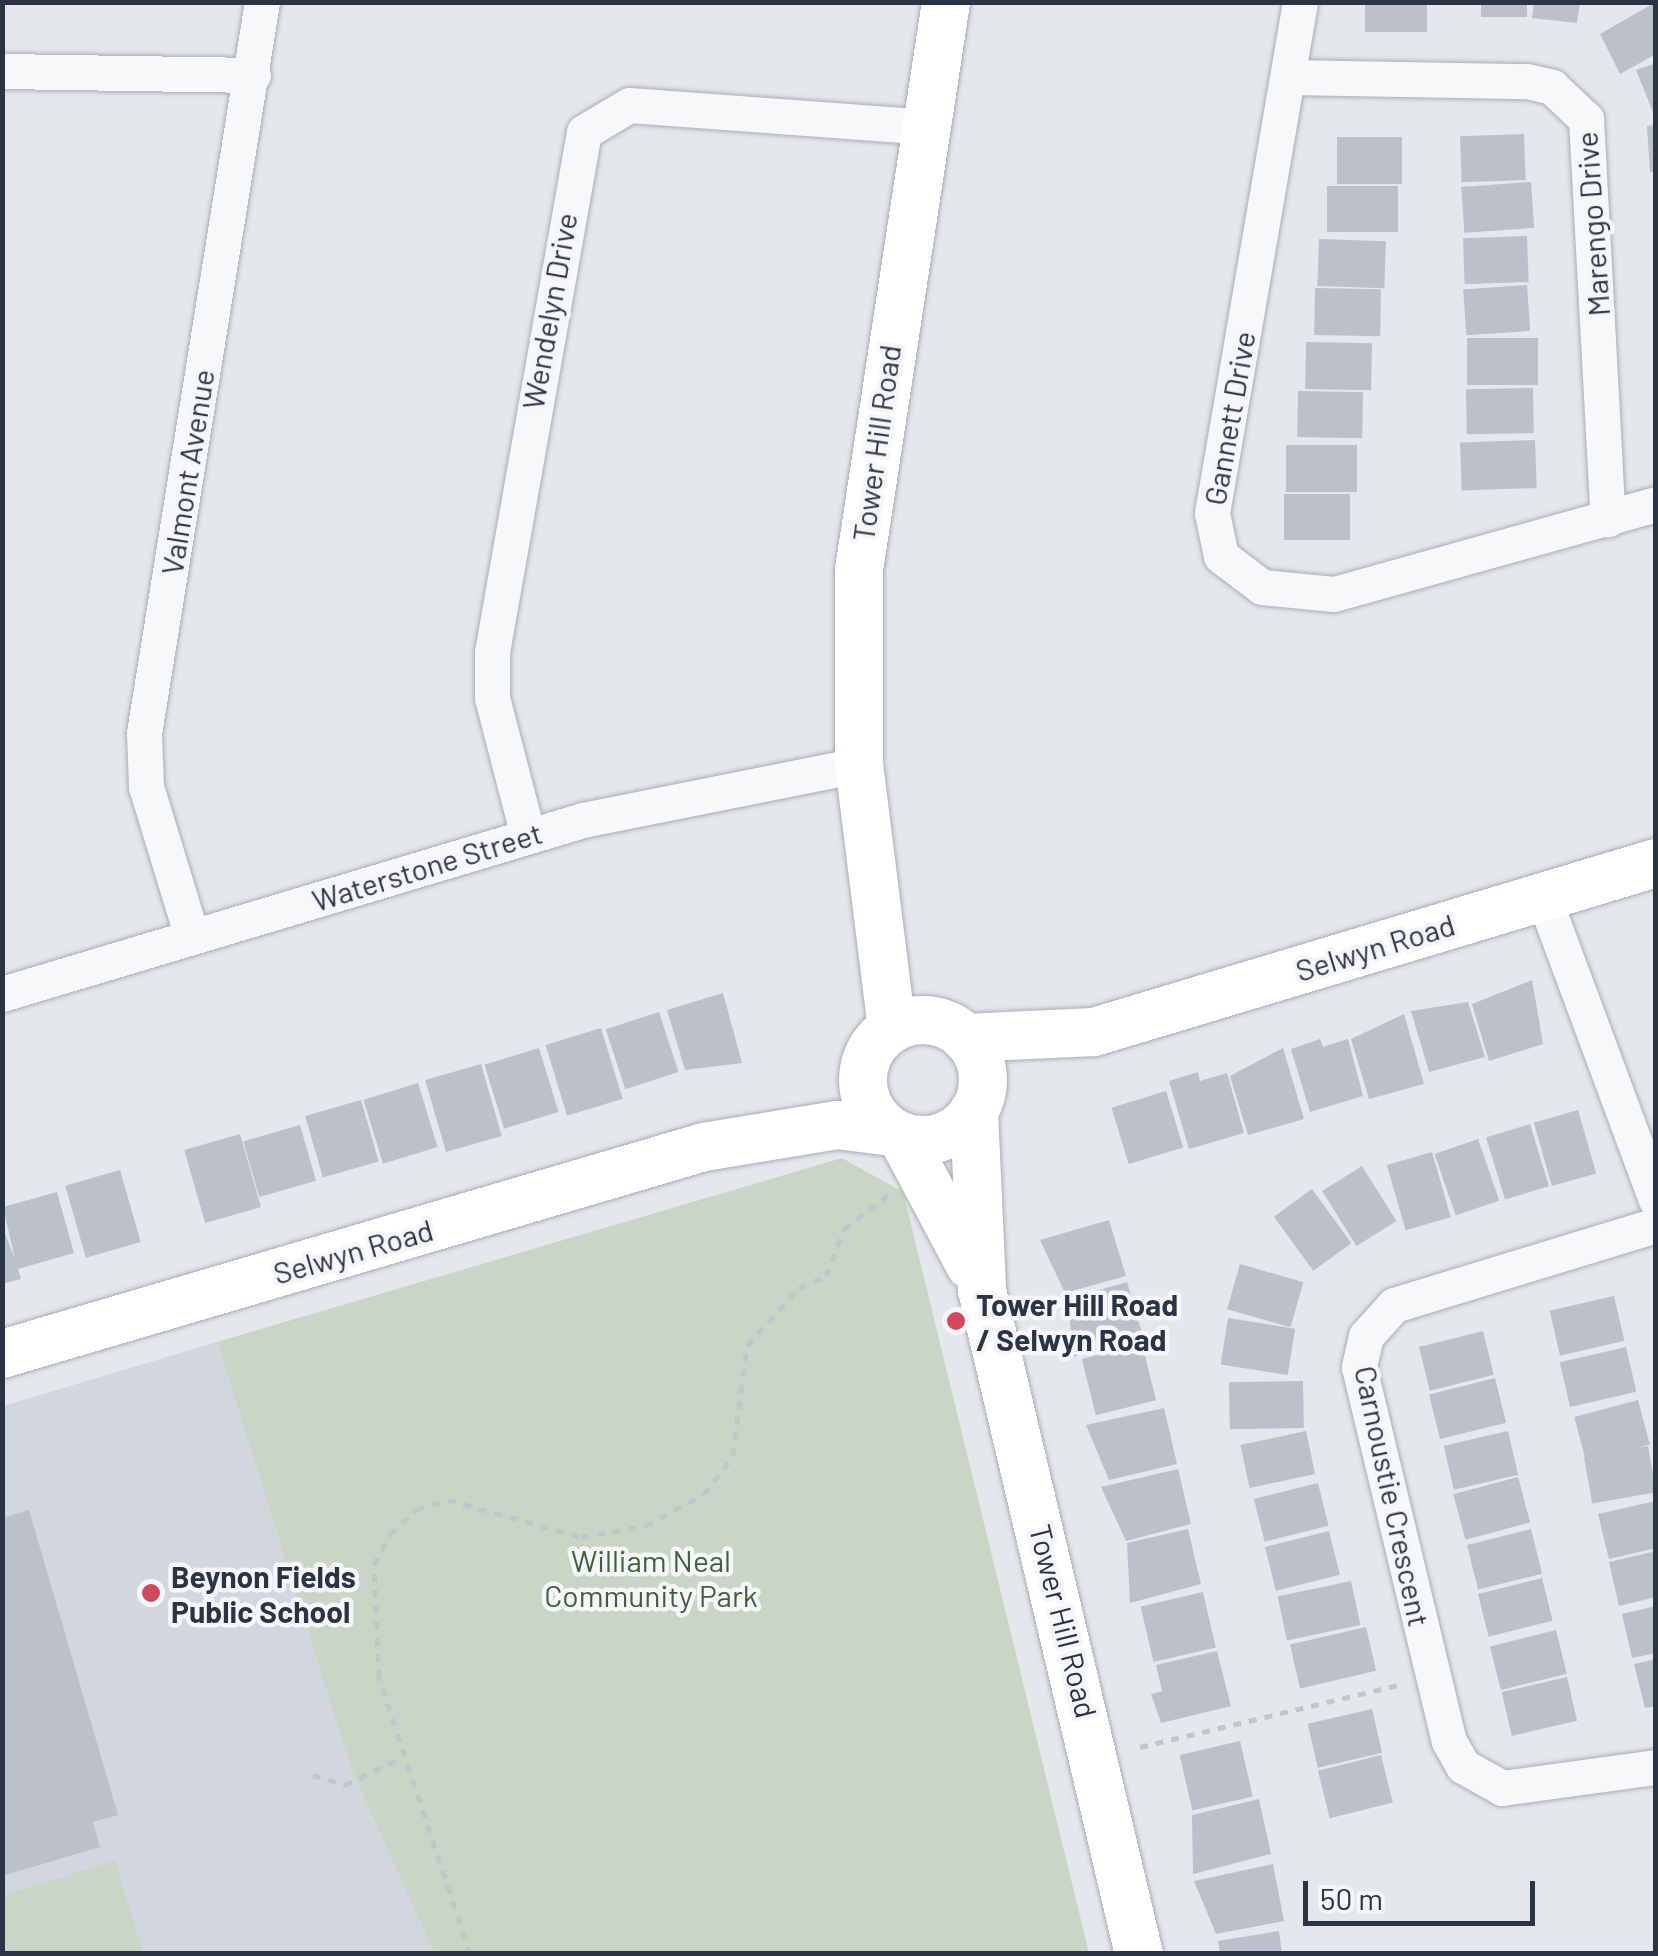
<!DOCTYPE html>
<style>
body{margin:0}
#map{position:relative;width:1658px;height:1956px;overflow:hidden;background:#e4e7ec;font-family:Barlow,sans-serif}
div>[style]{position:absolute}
.built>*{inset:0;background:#d2d6de}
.green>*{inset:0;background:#c9d6c5}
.building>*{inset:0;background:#bbc0ca;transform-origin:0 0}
.path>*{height:5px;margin-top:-2.5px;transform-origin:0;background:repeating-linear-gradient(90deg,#c2c5cb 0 8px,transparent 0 16px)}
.roads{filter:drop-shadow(0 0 2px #a9aeb7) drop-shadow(0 0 2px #a9aeb7)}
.street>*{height:35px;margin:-17.5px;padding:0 17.5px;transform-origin:17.5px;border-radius:17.5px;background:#f7f8fa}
.secondary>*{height:48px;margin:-24px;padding:0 24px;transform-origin:24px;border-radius:24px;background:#fff}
.secondary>.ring{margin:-24px;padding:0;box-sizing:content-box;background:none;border:48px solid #fff;border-radius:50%}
.dots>*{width:28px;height:28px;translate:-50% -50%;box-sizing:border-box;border:5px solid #f4f6f9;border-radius:50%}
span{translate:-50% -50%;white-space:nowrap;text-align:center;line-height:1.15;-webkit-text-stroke:9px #f4f6f9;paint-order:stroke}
.street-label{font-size:30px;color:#2b3445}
.poi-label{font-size:30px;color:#2b3445;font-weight:700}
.left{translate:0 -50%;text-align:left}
.park-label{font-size:30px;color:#3f6138}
.frame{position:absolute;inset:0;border:5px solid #2b3445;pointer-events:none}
.scale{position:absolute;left:1303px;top:1881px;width:232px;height:45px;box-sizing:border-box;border:5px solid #2b3445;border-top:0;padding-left:12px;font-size:30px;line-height:35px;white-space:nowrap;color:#2b3445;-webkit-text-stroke:8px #f4f6f9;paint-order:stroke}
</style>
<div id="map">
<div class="built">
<div style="clip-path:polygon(217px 1342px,351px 1769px,434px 1953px,3px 1954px,3px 1406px)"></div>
</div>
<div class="green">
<div style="clip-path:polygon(842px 1158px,903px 1192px,1089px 1953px,434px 1953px,351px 1769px,217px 1342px)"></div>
<div style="clip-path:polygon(115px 1861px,143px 1953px,3px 1953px,3px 1895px)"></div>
</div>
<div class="building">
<div style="left:1365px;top:2px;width:62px;height:30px"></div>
<div style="left:1481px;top:2px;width:46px;height:15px"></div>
<div style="clip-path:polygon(1534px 2px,1580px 2px,1577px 23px,1532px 18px)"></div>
<div style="clip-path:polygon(1656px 2px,1656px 54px,1620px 74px,1600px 34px)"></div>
<div style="clip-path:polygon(1656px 63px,1656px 117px,1655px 117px,1636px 70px)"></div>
<div style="clip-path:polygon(1656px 125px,1656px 171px,1650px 172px,1647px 126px)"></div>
<div style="left:1524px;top:134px;width:46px;height:64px;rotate:88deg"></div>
<div style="left:1402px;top:137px;width:47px;height:65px;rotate:90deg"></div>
<div style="left:1531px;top:182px;width:46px;height:70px;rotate:86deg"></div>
<div style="left:1327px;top:186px;width:71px;height:46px"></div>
<div style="left:1527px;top:236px;width:46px;height:64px;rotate:88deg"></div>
<div style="left:1319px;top:239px;width:67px;height:47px;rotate:2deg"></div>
<div style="left:1527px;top:285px;width:46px;height:64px;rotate:86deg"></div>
<div style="left:1315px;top:288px;width:66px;height:47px;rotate:1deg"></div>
<div style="left:1538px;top:338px;width:47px;height:71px;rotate:90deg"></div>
<div style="left:1306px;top:342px;width:66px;height:47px;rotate:1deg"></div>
<div style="left:1533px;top:388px;width:45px;height:67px;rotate:89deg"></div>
<div style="left:1298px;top:391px;width:65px;height:46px;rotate:1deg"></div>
<div style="left:1535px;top:440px;width:48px;height:75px;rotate:88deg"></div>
<div style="left:1286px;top:445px;width:71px;height:47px"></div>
<div style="left:1284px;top:494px;width:66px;height:46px"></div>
<div style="clip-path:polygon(1532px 980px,1543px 1044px,1489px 1061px,1472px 1004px)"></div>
<div style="clip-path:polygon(723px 993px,742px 1063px,685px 1070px,667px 1010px)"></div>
<div style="clip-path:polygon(1468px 1002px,1485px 1057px,1429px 1072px,1411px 1011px)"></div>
<div style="left:659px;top:1012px;width:63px;height:56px;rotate:72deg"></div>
<div style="clip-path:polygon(1404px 1014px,1424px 1084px,1369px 1099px,1351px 1039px)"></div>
<div style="left:601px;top:1028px;width:74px;height:58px;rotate:73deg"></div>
<div style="clip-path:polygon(1320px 1039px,1323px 1047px,1348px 1039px,1363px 1096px,1310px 1112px,1291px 1049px)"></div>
<div style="left:539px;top:1048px;width:67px;height:57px;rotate:73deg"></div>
<div style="clip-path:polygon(1283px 1048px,1304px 1119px,1248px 1135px,1230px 1076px)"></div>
<div style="left:481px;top:1064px;width:75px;height:58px;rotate:74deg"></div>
<div style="clip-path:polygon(1198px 1072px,1200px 1081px,1227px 1073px,1244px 1133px,1189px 1149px,1169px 1081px)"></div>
<div style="left:418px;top:1083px;width:67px;height:57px;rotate:73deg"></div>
<div style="left:1166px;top:1091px;width:59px;height:57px;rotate:73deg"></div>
<div style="left:361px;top:1100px;width:64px;height:58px;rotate:74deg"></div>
<div style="left:1578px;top:1110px;width:66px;height:46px;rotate:74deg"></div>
<div style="left:1530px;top:1124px;width:65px;height:46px;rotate:73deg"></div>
<div style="left:300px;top:1125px;width:58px;height:59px;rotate:74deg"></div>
<div style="left:240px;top:1134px;width:76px;height:58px;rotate:74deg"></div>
<div style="left:1478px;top:1139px;width:65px;height:46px;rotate:71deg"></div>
<div style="left:1432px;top:1152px;width:68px;height:47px;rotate:74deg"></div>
<div style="left:1362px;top:1166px;width:65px;height:47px;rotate:58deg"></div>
<div style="left:120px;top:1170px;width:75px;height:57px;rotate:74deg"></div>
<div style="left:1312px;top:1189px;width:67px;height:47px;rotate:54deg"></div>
<div style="clip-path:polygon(57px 1192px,74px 1253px,18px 1269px,21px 1279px,2px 1284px,2px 1225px,15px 1259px,3px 1207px)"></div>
<div style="clip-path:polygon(1109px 1220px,1126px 1276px,1065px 1293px,1040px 1240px)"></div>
<div style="left:1240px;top:1264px;width:66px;height:47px;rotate:16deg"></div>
<div style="clip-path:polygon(1127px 1282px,1143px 1336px,1073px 1357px,1068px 1299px)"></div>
<div style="left:1614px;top:1296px;width:46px;height:66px;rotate:77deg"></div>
<div style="left:1228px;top:1318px;width:68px;height:47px;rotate:9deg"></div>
<div style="left:1483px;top:1331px;width:45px;height:66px;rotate:76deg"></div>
<div style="left:1142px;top:1344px;width:58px;height:62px;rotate:76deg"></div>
<div style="left:1626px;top:1347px;width:46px;height:68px;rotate:77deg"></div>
<div style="left:1495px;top:1378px;width:46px;height:68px;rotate:76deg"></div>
<div style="left:1303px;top:1381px;width:47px;height:74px;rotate:89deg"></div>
<div style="left:1638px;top:1400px;width:46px;height:66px;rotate:75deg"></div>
<div style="clip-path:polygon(1164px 1408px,1177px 1464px,1109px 1480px,1086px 1425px)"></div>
<div style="left:1306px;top:1431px;width:44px;height:67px;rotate:78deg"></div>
<div style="left:1508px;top:1431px;width:45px;height:66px;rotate:77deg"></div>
<div style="left:1648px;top:1446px;width:47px;height:65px;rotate:80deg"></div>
<div style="clip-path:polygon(1178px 1469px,1191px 1524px,1126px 1541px,1101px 1487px)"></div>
<div style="left:1518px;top:1477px;width:47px;height:67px;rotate:75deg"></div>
<div style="left:1318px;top:1483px;width:44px;height:66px;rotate:76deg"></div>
<div style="clip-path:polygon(1656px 1501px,1656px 1548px,1609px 1559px,1598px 1514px)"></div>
<div style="clip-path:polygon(29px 1510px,118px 1815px,93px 1822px,100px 1847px,2px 1876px,2px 1518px)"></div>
<div style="clip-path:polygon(1188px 1529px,1201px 1584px,1130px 1603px,1127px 1543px)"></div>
<div style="left:1531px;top:1529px;width:46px;height:66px;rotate:76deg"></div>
<div style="left:1329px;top:1531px;width:45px;height:66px;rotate:76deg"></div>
<div style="clip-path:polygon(1656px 1551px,1656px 1597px,1619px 1606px,1609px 1562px)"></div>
<div style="left:1542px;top:1578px;width:44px;height:66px;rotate:76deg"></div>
<div style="left:1351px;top:1581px;width:45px;height:75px;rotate:78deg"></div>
<div style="left:1203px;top:1592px;width:57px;height:64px;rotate:77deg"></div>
<div style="clip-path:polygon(1656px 1606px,1656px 1653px,1632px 1658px,1622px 1614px)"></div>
<div style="left:1366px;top:1627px;width:45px;height:78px;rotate:77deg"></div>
<div style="left:1556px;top:1630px;width:45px;height:68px;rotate:76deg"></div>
<div style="clip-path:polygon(1217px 1651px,1231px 1706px,1161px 1723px,1151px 1694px,1162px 1691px,1156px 1665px)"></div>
<div style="clip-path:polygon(1656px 1659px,1656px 1706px,1645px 1708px,1634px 1664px)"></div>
<div style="left:1567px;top:1677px;width:45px;height:67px;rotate:77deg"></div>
<div style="left:1372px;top:1709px;width:45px;height:66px;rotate:77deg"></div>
<div style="left:1240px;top:1741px;width:57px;height:62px;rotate:77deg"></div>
<div style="left:1381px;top:1755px;width:49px;height:65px;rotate:76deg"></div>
<div style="clip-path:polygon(1259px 1799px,1271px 1854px,1193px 1874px,1192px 1815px)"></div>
<div style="clip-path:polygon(1273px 1864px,1284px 1921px,1216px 1934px,1194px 1881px)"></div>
<div style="clip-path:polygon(1279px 1931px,1282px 1954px,1220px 1954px,1218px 1941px)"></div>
</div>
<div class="path">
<div style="left:1140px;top:1747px;width:265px;rotate:-13.5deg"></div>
<div style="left:313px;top:1775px;width:34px;rotate:17deg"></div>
<div style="left:345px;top:1785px;width:62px;rotate:-25.7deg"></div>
<div style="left:470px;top:1954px;width:292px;rotate:-108.2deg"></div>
<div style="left:379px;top:1677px;width:112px;rotate:-92.6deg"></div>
<div style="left:374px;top:1565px;width:35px;rotate:-63deg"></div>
<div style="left:390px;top:1534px;width:37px;rotate:-43deg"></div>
<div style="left:417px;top:1509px;width:32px;rotate:-16deg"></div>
<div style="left:448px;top:1500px;width:138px;rotate:15.5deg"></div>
<div style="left:581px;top:1537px;width:66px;rotate:-9.6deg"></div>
<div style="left:646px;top:1526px;width:66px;rotate:-28.9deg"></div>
<div style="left:704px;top:1494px;width:48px;rotate:-52.7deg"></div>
<div style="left:733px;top:1456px;width:111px;rotate:-82.7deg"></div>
<div style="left:747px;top:1346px;width:78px;rotate:-48.1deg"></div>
<div style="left:799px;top:1288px;width:30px;rotate:-24deg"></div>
<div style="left:826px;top:1276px;width:50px;rotate:-69deg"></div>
<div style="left:844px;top:1229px;width:59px;rotate:-37.5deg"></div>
</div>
<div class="roads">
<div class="street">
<div style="left:1300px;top:2px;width:519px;rotate:99.77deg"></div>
<div style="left:1212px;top:513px;width:44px;rotate:78.2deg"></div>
<div style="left:1221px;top:556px;width:51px;rotate:37.1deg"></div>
<div style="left:1262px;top:587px;width:72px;rotate:5.6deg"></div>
<div style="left:1334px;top:594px;width:334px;rotate:-15.6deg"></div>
<div style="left:2px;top:71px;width:251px;rotate:0.9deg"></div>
<div style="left:1289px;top:77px;width:238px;rotate:1deg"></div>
<div style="left:1527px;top:81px;width:26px;rotate:13deg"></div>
<div style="left:1552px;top:87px;width:47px;rotate:43.3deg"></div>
<div style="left:1586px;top:119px;width:401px;rotate:86.9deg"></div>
<div style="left:528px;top:836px;width:143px;rotate:-104.6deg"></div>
<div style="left:492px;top:698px;width:46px;rotate:-90deg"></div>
<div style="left:492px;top:652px;width:528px;rotate:-79.97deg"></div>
<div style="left:584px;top:132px;width:52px;rotate:-31deg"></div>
<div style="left:629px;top:105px;width:298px;rotate:4.2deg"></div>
<div style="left:1543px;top:896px;width:324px;rotate:69.6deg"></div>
<div style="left:192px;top:937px;width:157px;rotate:-107deg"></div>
<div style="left:146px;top:787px;width:54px;rotate:-92.1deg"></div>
<div style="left:144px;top:733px;width:740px;rotate:-80.83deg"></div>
<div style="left:2px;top:994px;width:606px;rotate:-16.67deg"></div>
<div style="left:583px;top:820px;width:281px;rotate:-11.3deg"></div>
<div style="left:1656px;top:1225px;width:274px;rotate:163deg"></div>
<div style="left:1394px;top:1305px;width:42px;rotate:132.1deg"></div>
<div style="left:1366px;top:1336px;width:32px;rotate:103deg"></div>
<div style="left:1359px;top:1367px;width:385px;rotate:76.5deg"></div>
<div style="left:1449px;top:1741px;width:29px;rotate:61deg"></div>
<div style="left:1463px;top:1766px;width:45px;rotate:29.4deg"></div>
<div style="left:1502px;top:1788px;width:155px;rotate:-7.8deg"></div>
</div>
<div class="secondary">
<div class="ring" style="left:863px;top:1020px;width:72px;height:72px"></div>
<div style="left:892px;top:1029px;width:266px;rotate:-97.1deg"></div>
<div style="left:859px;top:765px;width:195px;rotate:-90deg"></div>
<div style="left:859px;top:570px;width:575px;rotate:-81.29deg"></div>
<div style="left:965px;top:1038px;width:129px;rotate:-2.7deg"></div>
<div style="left:1094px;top:1032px;width:587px;rotate:-16.74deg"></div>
<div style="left:974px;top:1111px;width:179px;rotate:87.4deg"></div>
<div style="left:982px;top:1290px;width:682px;rotate:76.7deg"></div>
<div style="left:902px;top:1137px;width:145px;rotate:62deg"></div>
<div style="left:2px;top:1354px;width:732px;rotate:-16.43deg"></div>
<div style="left:704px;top:1147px;width:135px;rotate:-9.4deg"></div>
<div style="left:837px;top:1125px;width:55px;rotate:7.3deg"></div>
</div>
</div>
<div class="dots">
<div style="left:956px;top:1321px;background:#d1495b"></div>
<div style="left:151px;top:1593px;background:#d1495b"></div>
</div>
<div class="street-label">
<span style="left:1592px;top:224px;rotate:-94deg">Marengo Drive</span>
<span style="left:549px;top:311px;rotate:-80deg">Wendelyn Drive</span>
<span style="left:1229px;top:418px;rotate:-80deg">Gannett Drive</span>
<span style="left:876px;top:443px;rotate:-82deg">Tower Hill Road</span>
<span style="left:187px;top:472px;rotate:-81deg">Valmont Avenue</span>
<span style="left:427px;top:866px;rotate:-17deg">Waterstone Street</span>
<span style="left:1375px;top:947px;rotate:-17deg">Selwyn Road</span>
<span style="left:353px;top:1251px;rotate:-16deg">Selwyn Road</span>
<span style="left:1393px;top:1496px;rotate:78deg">Carnoustie Crescent</span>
<span style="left:1064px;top:1621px;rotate:76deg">Tower Hill Road</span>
</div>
<div class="poi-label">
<span class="left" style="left:976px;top:1321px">Tower Hill Road<br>/ Selwyn Road</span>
<span class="left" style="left:171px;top:1593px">Beynon Fields<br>Public School</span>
</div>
<div class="park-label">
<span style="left:651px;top:1577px">William Neal<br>Community Park</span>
</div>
<div class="frame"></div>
<div class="scale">50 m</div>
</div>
